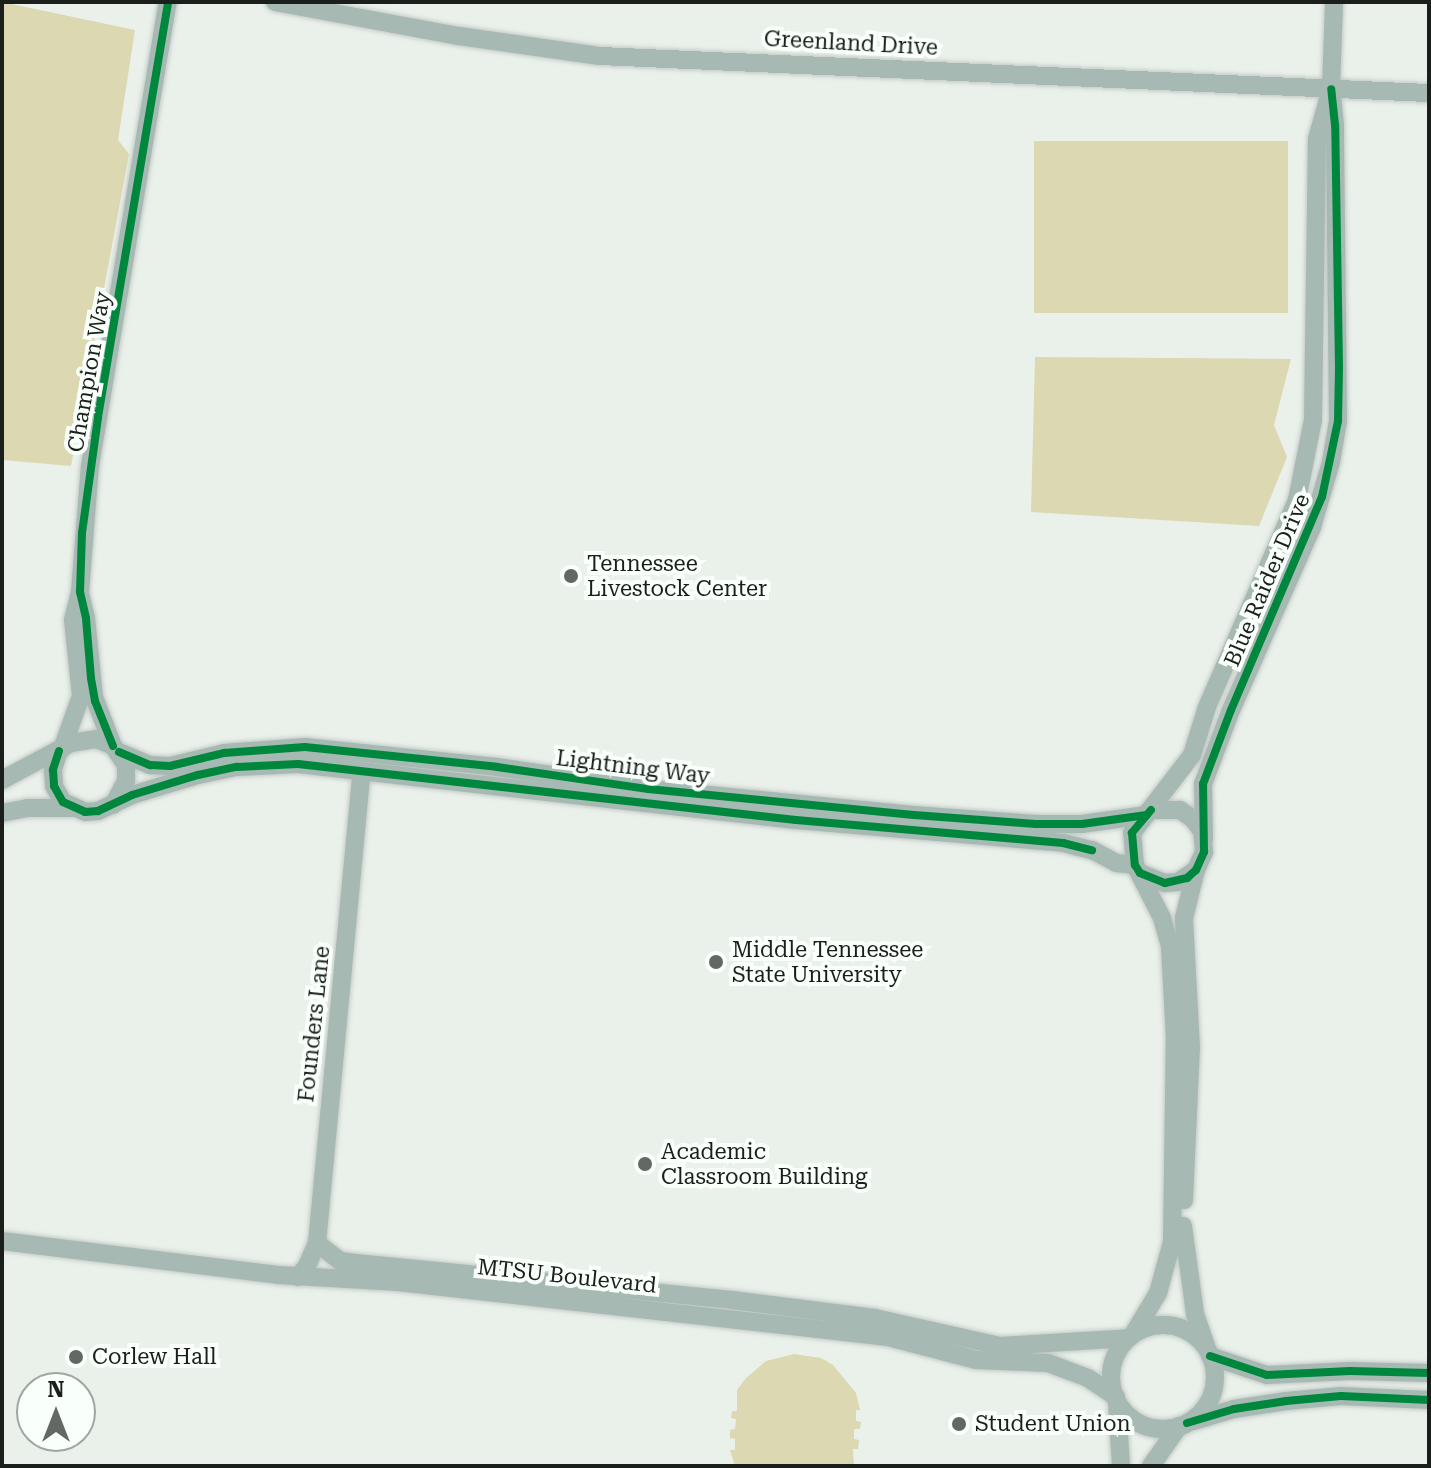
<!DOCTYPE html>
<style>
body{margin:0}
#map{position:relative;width:1431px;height:1468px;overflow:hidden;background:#eaf1eb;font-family:"Roboto Serif",serif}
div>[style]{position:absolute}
.green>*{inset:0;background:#dbd8b2;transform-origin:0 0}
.roads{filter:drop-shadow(0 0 2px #c5cac6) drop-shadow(0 0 2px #c5cac6)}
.minor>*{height:18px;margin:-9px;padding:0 9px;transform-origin:9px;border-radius:9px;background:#a6b9b3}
.minor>.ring{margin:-9px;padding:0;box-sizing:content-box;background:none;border:18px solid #a6b9b3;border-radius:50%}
.cycleway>*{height:8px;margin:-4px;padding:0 4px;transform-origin:4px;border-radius:4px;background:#00873e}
.dots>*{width:22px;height:22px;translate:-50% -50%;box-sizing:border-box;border:4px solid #f9fffa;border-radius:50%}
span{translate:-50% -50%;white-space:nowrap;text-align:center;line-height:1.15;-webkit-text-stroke:8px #f9fffa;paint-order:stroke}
.street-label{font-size:22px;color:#1a1f1b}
.poi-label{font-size:22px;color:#1a1f1b}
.left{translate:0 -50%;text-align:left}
.frame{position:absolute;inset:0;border:4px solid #1a1f1b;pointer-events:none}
.north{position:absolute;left:16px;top:1372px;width:80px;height:80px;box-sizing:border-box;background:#f9fffa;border:2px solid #a0a5a1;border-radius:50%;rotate:0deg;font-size:22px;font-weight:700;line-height:32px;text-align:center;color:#1a1f1b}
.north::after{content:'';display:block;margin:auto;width:28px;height:36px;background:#636864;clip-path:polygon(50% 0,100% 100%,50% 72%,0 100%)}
</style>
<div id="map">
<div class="green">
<div style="clip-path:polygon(2px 2px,135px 30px,118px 140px,129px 154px,71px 466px,2px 460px)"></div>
<div style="left:1034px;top:141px;width:254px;height:172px"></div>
<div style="clip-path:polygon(1035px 357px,1291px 359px,1274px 425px,1287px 457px,1259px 526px,1031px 512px)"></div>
<div style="clip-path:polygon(794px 1354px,821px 1358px,833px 1365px,856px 1393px,860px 1410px,856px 1410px,856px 1421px,861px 1422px,860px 1429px,854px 1429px,854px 1439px,859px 1440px,858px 1449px,853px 1449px,854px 1466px,735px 1466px,730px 1450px,735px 1450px,735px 1439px,730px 1438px,730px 1430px,735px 1429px,736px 1419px,731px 1418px,732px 1411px,737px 1411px,737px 1390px,746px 1378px,766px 1361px)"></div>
</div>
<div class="roads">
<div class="minor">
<div style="left:275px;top:2px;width:187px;rotate:10.5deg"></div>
<div style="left:459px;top:36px;width:142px;rotate:8.1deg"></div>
<div style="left:600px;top:56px;width:830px;rotate:2.56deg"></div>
<div style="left:81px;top:597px;width:22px;rotate:77deg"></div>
<div style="left:86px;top:618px;width:79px;rotate:84.2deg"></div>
<div style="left:94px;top:697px;width:53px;rotate:68.8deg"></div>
<div style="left:62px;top:749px;width:56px;rotate:-70.3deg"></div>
<div style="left:81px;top:696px;width:76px;rotate:-96deg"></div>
<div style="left:73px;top:620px;width:29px;rotate:-76deg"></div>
<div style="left:80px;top:592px;width:126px;rotate:-85.5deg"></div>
<div style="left:90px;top:466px;width:471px;rotate:-80.5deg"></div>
<div style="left:59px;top:751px;width:20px;rotate:108deg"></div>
<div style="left:53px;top:770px;width:16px;rotate:86deg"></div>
<div style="left:54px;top:786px;width:18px;rotate:61deg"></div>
<div style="left:63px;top:802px;width:24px;rotate:24deg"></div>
<div style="left:85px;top:812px;width:13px;rotate:-4deg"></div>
<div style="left:98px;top:811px;width:38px;rotate:-25deg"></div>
<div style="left:132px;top:795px;width:69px;rotate:-16.9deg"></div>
<div style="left:198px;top:775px;width:40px;rotate:-12deg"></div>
<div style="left:237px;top:767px;width:61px;rotate:-2.8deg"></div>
<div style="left:298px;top:764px;width:501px;rotate:6.42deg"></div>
<div style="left:796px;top:820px;width:268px;rotate:4.9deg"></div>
<div style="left:1063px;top:843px;width:30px;rotate:14deg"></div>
<div style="left:1092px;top:850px;width:27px;rotate:28deg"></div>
<div style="left:1116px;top:863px;width:19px;rotate:6deg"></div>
<div style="left:119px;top:752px;width:34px;rotate:23deg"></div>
<div style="left:150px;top:765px;width:20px;rotate:3deg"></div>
<div style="left:170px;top:766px;width:56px;rotate:-13.5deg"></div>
<div style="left:224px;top:753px;width:81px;rotate:-4.2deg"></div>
<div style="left:305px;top:747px;width:193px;rotate:5.9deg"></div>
<div style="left:497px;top:767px;width:153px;rotate:8.3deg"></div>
<div style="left:648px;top:789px;width:267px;rotate:5.6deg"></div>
<div style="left:914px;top:815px;width:122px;rotate:4.2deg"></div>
<div style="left:1036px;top:824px;width:46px"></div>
<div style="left:1082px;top:824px;width:65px;rotate:-8deg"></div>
<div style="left:2px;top:780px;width:78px;rotate:-28.2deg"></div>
<div style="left:71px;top:743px;width:25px;rotate:-9deg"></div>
<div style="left:96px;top:739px;width:18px;rotate:22deg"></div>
<div style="left:113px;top:746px;width:23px;rotate:56deg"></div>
<div style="left:126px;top:765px;width:16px;rotate:90deg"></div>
<div style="left:126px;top:781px;width:27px;rotate:118deg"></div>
<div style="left:2px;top:813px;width:25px;rotate:-11deg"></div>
<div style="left:27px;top:808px;width:45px"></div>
<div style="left:1204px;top:839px;width:55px;rotate:-91deg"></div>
<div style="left:1203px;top:784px;width:79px;rotate:-69.3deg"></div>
<div style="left:1231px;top:710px;width:200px;rotate:-66.1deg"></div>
<div style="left:1312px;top:527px;width:68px;rotate:-73.7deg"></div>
<div style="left:1331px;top:462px;width:42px;rotate:-80.3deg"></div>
<div style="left:1338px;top:421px;width:296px;rotate:-90.6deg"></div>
<div style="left:1335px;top:125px;width:36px;rotate:-96deg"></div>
<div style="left:1331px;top:89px;width:87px;rotate:-88deg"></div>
<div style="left:1140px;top:873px;width:27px;rotate:22deg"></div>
<div style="left:1165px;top:883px;width:13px;rotate:-4deg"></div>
<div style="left:1178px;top:882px;width:22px;rotate:-34deg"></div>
<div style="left:1196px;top:870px;width:20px;rotate:-66deg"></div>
<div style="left:1204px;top:852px;width:21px;rotate:-95deg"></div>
<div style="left:1202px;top:831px;width:15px;rotate:-127deg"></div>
<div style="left:1193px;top:819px;width:16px;rotate:-145deg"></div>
<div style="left:1180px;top:810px;width:29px;rotate:180deg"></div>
<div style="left:1184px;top:1200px;width:152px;rotate:-87.4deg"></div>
<div style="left:1191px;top:1048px;width:130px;rotate:-93.1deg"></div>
<div style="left:1184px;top:918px;width:49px;rotate:-76deg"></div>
<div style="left:1183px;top:1226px;width:89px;rotate:82.2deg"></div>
<div style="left:1195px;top:1314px;width:36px;rotate:71deg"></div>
<div style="left:2px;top:1241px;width:278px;rotate:7deg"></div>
<div style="left:278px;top:1275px;width:120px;rotate:3.3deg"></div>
<div style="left:398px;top:1282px;width:493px;rotate:6.4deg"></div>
<div style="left:888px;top:1337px;width:91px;rotate:14.6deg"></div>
<div style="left:976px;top:1360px;width:72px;rotate:2.4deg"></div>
<div style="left:1048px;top:1363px;width:43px;rotate:20.6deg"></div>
<div style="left:1088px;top:1378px;width:34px;rotate:34deg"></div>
<div style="left:317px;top:1243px;width:29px;rotate:38deg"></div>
<div style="left:340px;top:1261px;width:16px;rotate:7deg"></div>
<div style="left:356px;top:1263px;width:378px;rotate:5.6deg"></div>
<div style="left:732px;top:1300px;width:144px;rotate:7.2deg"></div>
<div style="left:875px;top:1318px;width:128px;rotate:12.6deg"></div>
<div style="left:1000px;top:1346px;width:129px;rotate:-3.5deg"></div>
<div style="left:298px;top:1277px;width:14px;rotate:-51deg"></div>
<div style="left:307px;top:1266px;width:25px;rotate:-67deg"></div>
<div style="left:317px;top:1243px;width:474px;rotate:-84.6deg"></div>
<div class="ring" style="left:1111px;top:1325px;width:86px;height:86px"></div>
<div style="left:1134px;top:1333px;width:47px;rotate:-59deg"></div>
<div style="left:1158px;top:1293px;width:53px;rotate:-74.6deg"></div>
<div style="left:1172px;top:1242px;width:203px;rotate:-89.2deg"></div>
<div style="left:1175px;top:1039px;width:93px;rotate:-93.1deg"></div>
<div style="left:1170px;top:946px;width:29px;rotate:-106deg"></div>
<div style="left:1162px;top:918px;width:59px;rotate:-117deg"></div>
<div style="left:1135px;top:865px;width:32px;rotate:-95deg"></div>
<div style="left:1132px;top:833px;width:98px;rotate:-52.4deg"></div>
<div style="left:1192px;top:755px;width:50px;rotate:-72.6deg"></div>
<div style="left:1207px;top:707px;width:226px;rotate:-66.5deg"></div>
<div style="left:1297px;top:500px;width:82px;rotate:-78.7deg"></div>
<div style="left:1313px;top:420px;width:281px;rotate:-89.2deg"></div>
<div style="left:1317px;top:139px;width:52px;rotate:-74.4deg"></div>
<div style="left:1210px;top:1356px;width:60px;rotate:18.4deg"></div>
<div style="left:1267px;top:1375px;width:83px;rotate:-2.8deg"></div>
<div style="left:1350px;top:1371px;width:79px;rotate:1.5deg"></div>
<div style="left:1117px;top:1402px;width:64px;rotate:86.4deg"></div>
<div style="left:1194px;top:1421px;width:42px;rotate:-16.7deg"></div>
<div style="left:1234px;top:1409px;width:53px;rotate:-8.7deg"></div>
<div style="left:1286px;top:1401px;width:55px;rotate:-5.2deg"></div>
<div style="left:1341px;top:1396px;width:88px;rotate:2.6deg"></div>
<div style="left:1151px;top:1466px;width:49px;rotate:-55deg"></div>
</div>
</div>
<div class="cycleway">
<div style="left:113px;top:746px;width:48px;rotate:-111.8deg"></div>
<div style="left:95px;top:701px;width:23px;rotate:-100deg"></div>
<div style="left:91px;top:678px;width:60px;rotate:-94.8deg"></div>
<div style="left:86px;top:618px;width:27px;rotate:-103deg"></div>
<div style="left:80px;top:592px;width:59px;rotate:-88.1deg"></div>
<div style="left:82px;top:533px;width:117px;rotate:-82.1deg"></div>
<div style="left:98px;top:417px;width:421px;rotate:-80.4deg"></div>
<div style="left:59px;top:751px;width:20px;rotate:108deg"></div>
<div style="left:53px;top:770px;width:16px;rotate:86deg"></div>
<div style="left:54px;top:786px;width:18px;rotate:61deg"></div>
<div style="left:63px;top:802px;width:24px;rotate:24deg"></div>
<div style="left:85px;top:812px;width:13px;rotate:-4deg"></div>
<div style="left:98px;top:811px;width:38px;rotate:-25deg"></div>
<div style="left:132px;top:795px;width:69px;rotate:-16.9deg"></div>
<div style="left:198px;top:775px;width:40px;rotate:-12deg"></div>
<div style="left:237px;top:767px;width:61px;rotate:-2.8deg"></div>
<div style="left:298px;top:764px;width:501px;rotate:6.42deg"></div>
<div style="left:796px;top:820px;width:268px;rotate:4.9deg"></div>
<div style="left:1063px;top:843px;width:30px;rotate:14deg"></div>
<div style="left:119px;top:752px;width:34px;rotate:23deg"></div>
<div style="left:150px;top:765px;width:20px;rotate:3deg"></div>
<div style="left:170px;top:766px;width:56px;rotate:-13.5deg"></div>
<div style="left:224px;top:753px;width:81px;rotate:-4.2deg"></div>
<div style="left:305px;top:747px;width:193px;rotate:5.9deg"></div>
<div style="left:497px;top:767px;width:153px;rotate:8.3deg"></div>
<div style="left:648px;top:789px;width:267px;rotate:5.6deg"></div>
<div style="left:914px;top:815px;width:122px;rotate:4.2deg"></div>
<div style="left:1036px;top:824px;width:46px"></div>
<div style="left:1082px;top:824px;width:65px;rotate:-8deg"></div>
<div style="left:1151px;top:810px;width:30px;rotate:130deg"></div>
<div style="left:1132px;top:833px;width:32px;rotate:85deg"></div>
<div style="left:1135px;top:865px;width:9px;rotate:58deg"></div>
<div style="left:1140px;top:873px;width:27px;rotate:22deg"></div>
<div style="left:1165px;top:883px;width:23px;rotate:-13deg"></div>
<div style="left:1187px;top:878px;width:12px;rotate:-42deg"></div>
<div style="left:1196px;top:870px;width:20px;rotate:-66deg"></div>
<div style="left:1204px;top:852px;width:68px;rotate:-90.8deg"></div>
<div style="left:1203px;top:784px;width:79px;rotate:-69.3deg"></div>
<div style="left:1231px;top:710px;width:232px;rotate:-66.9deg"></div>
<div style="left:1322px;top:497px;width:78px;rotate:-78.1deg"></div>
<div style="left:1338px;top:421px;width:54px;rotate:-88.9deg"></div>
<div style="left:1339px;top:367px;width:242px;rotate:-90.9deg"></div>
<div style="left:1335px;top:125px;width:36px;rotate:-96deg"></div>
<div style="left:1210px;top:1356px;width:60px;rotate:18.4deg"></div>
<div style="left:1267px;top:1375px;width:83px;rotate:-2.8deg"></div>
<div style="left:1350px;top:1371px;width:79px;rotate:1.5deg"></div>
<div style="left:1187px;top:1423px;width:49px;rotate:-16.6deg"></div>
<div style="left:1234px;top:1409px;width:53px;rotate:-8.7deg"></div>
<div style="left:1286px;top:1401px;width:55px;rotate:-5.2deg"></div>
<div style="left:1341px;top:1396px;width:88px;rotate:2.6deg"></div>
</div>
<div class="dots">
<div style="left:571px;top:576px;background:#636864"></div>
<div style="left:716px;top:962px;background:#636864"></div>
<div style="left:645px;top:1164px;background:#636864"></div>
<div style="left:76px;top:1357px;background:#636864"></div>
<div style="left:959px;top:1424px;background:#636864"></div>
</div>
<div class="street-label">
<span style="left:851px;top:43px;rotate:3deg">Greenland Drive</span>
<span style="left:89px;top:372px;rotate:-80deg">Champion Way</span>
<span style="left:1267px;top:580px;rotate:-67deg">Blue Raider Drive</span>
<span style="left:633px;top:767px;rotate:7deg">Lightning Way</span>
<span style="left:314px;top:1024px;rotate:-84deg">Founders Lane</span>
<span style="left:567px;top:1276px;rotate:6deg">MTSU Boulevard</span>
</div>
<div class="poi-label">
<span class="left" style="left:587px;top:576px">Tennessee<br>Livestock Center</span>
<span class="left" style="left:732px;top:962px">Middle Tennessee<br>State University</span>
<span class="left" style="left:661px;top:1164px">Academic<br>Classroom Building</span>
<span class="left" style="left:92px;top:1357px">Corlew Hall</span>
<span class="left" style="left:975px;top:1424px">Student Union</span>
</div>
<div class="frame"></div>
<div class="north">N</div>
</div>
